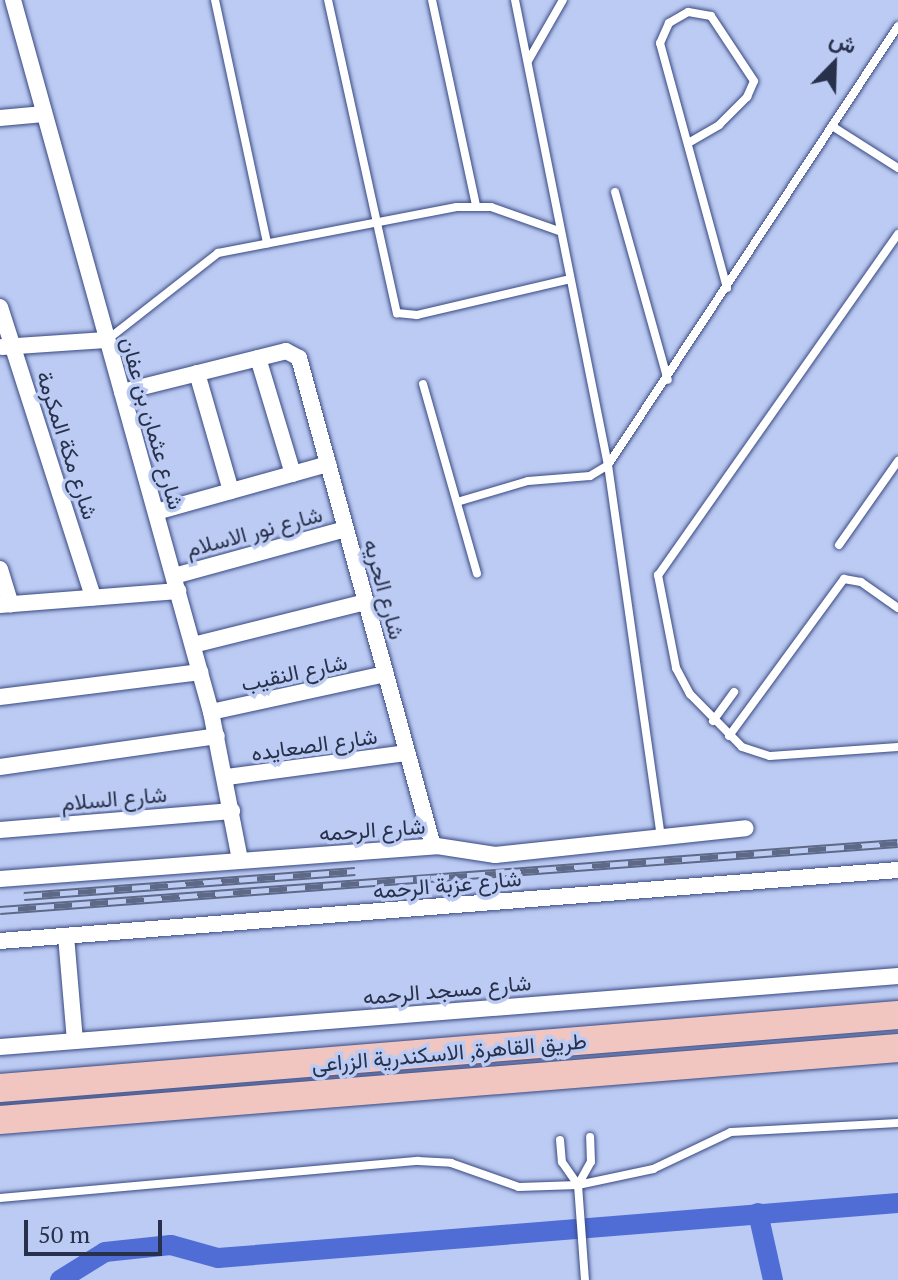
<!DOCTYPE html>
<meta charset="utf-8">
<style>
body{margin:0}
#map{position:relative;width:898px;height:1280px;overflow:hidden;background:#bccbf3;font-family:"PT Serif",Vazirmatn,serif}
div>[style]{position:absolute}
.canal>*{height:20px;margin:-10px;padding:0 10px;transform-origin:10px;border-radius:10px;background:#4f6dd5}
.roads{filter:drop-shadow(0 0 2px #384982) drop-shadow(0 0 2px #384982)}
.lane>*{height:8px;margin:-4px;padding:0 4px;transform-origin:4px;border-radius:4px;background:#fff}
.street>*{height:16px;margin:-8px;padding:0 8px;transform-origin:8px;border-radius:8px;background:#fff}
.highway>*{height:28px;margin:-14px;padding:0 14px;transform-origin:14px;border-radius:14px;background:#f2c6c0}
.rail>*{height:9px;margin-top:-4.5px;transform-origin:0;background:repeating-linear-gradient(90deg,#bccbf3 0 18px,#5e6988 0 36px);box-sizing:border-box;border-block:2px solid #5e6988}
span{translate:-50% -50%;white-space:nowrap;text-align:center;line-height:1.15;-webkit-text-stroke:7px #bccbf3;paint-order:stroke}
.street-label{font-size:22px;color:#28314b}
.north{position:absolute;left:794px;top:24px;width:80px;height:80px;-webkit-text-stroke:6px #bccbf3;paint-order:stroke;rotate:23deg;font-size:22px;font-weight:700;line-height:32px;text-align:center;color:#28314b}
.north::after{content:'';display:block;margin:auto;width:28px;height:36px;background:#28314b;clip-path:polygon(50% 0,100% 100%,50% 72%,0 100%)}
.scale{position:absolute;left:24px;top:1220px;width:138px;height:36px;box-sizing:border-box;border:4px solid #28314b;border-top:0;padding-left:10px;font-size:24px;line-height:28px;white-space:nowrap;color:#28314b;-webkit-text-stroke:6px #bccbf3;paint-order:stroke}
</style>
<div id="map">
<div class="canal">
<div style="left:758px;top:1213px;width:69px;rotate:77.4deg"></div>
<div style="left:60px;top:1280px;width:53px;rotate:-31.9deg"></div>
<div style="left:105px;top:1252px;width:66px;rotate:-6.1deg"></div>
<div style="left:171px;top:1245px;width:49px;rotate:15.5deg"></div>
<div style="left:218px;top:1258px;width:682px;rotate:-4.62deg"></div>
</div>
<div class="roads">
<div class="lane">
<div style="left:215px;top:0;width:249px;rotate:77.9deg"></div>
<div style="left:328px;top:0;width:321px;rotate:77.6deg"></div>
<div style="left:397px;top:313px;width:20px;rotate:6deg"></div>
<div style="left:417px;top:315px;width:157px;rotate:-13.2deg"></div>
<div style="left:432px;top:0;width:211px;rotate:77.9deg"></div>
<div style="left:515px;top:0;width:474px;rotate:78.7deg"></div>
<div style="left:608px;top:465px;width:376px;rotate:81.9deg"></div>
<div style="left:528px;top:61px;width:70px;rotate:-60.2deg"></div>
<div style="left:832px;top:126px;width:78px;rotate:32.5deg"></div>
<div style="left:690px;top:142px;width:34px;rotate:-30deg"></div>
<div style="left:719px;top:125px;width:40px;rotate:-45deg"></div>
<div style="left:747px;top:97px;width:17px;rotate:-66deg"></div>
<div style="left:754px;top:81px;width:78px;rotate:-123.5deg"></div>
<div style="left:711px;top:16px;width:23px;rotate:-170deg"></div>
<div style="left:688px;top:12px;width:22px;rotate:150deg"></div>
<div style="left:669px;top:23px;width:22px;rotate:114deg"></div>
<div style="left:660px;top:43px;width:254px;rotate:74.7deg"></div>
<div style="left:615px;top:192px;width:195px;rotate:74.3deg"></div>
<div style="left:898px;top:234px;width:417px;rotate:125.1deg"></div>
<div style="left:658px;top:575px;width:95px;rotate:79deg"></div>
<div style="left:676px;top:668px;width:30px;rotate:62deg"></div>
<div style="left:690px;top:694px;width:74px;rotate:45.5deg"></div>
<div style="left:742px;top:747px;width:29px;rotate:18deg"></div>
<div style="left:770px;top:756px;width:128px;rotate:-4deg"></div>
<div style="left:107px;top:340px;width:141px;rotate:-38.1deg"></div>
<div style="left:218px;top:253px;width:243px;rotate:-10.9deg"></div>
<div style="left:457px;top:207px;width:34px"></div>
<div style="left:491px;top:207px;width:72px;rotate:19.4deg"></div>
<div style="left:423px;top:384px;width:197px;rotate:74.1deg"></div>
<div style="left:457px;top:502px;width:74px;rotate:-16.5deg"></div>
<div style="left:528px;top:481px;width:62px;rotate:-4.6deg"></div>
<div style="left:590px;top:476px;width:21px;rotate:-31deg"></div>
<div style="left:608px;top:465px;width:526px;rotate:-56.55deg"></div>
<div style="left:839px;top:545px;width:103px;rotate:-54.9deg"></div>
<div style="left:713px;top:721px;width:36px;rotate:-54deg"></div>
<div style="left:729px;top:736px;width:195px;rotate:-53.8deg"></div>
<div style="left:844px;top:579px;width:17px;rotate:10deg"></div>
<div style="left:861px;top:582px;width:45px;rotate:35.1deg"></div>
<div style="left:560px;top:1140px;width:22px;rotate:85deg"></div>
<div style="left:562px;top:1162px;width:28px;rotate:55deg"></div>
<div style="left:578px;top:1185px;width:95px;rotate:85.8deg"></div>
<div style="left:578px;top:1185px;width:26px;rotate:-61deg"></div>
<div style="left:591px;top:1162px;width:25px;rotate:-92deg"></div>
<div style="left:0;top:1198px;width:420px;rotate:-5.1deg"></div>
<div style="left:418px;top:1161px;width:33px;rotate:3deg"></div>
<div style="left:451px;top:1163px;width:72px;rotate:19.4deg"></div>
<div style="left:519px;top:1187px;width:59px;rotate:-1.9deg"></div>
<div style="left:578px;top:1185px;width:77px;rotate:-12deg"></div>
<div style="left:653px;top:1169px;width:86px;rotate:-25.4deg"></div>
<div style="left:731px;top:1132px;width:167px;rotate:-3.1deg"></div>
</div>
<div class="street">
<div style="left:13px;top:0;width:739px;rotate:74.46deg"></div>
<div style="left:211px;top:712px;width:151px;rotate:78.9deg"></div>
<div style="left:0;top:118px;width:44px;rotate:-5.2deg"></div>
<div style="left:0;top:307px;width:305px;rotate:72.2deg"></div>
<div style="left:2px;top:347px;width:104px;rotate:-3.9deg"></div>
<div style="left:258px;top:358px;width:121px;rotate:73.2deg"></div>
<div style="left:197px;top:373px;width:123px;rotate:73.9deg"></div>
<div style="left:122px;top:392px;width:169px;rotate:-14deg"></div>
<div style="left:286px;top:351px;width:15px;rotate:28deg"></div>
<div style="left:299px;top:358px;width:506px;rotate:74.65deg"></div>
<div style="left:156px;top:512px;width:179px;rotate:-15.6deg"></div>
<div style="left:0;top:569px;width:37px;rotate:73deg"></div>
<div style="left:174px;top:576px;width:178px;rotate:-15.3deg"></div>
<div style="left:0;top:605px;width:179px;rotate:-4.5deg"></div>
<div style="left:193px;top:645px;width:178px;rotate:-14deg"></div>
<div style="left:0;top:697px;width:202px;rotate:-7.1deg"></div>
<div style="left:211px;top:712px;width:179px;rotate:-12.3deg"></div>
<div style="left:0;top:767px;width:219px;rotate:-8.1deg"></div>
<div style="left:227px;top:777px;width:182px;rotate:-7.6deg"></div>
<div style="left:0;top:830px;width:233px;rotate:-4.7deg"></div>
<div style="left:0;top:879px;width:438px;rotate:-4.3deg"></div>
<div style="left:437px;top:846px;width:59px;rotate:8.8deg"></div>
<div style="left:495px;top:855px;width:252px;rotate:-6.1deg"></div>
<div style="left:66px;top:936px;width:105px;rotate:85.1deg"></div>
<div style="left:0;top:941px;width:901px;rotate:-4.52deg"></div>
<div style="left:0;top:1047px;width:901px;rotate:-4.52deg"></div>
</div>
<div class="highway">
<div style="left:0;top:1088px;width:901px;rotate:-4.65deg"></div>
<div style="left:0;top:1120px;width:901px;rotate:-4.58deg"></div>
</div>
</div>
<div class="rail">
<div style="left:24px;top:896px;width:332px;rotate:-4.3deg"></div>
<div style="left:0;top:910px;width:900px;rotate:-4.27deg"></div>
</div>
<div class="street-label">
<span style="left:153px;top:423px;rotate:74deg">شارع عثمان بن عفان</span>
<span style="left:68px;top:445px;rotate:72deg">شارع مكة المكرمة</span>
<span style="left:254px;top:531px;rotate:-15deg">شارع نور الاسلام</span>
<span style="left:385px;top:589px;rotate:75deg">شارع الحريه</span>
<span style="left:294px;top:672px;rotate:-12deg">شارع النقيب</span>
<span style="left:314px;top:744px;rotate:-8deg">شارع الصعايده</span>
<span style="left:114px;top:798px;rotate:-5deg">شارع السلام</span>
<span style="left:372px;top:829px;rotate:-4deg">شارع الرحمه</span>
<span style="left:447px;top:884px;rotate:-5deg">شارع عزبة الرحمه</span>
<span style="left:447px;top:989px;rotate:-5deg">شارع مسجد الرحمه</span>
<span style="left:449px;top:1052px;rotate:-5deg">طريق القاهرة, الاسكندرية الزراعى</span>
</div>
<div class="north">ش</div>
<div class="scale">50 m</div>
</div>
